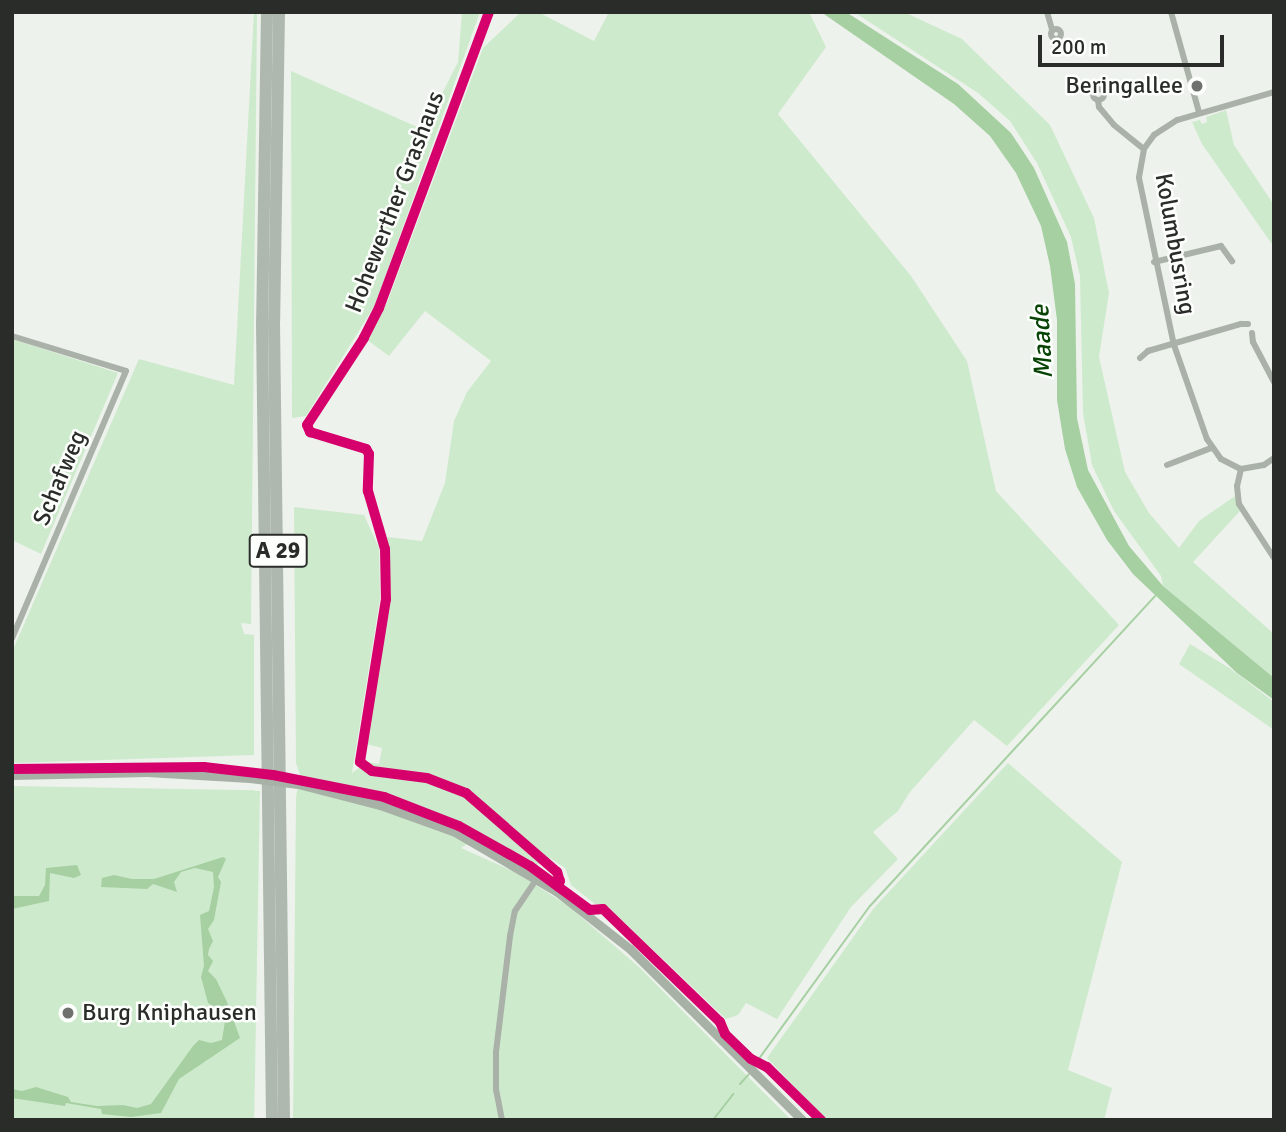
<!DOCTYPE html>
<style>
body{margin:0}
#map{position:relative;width:1286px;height:1132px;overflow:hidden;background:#edf2ec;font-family:Signika,sans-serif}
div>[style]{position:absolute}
.green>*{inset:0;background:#ceeacc;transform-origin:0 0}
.water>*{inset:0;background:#a6d0a2}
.stream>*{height:2px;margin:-1px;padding:0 1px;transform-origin:1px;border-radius:1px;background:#a6d0a2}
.street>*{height:6px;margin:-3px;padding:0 3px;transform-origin:3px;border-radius:3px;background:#a9b1a8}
.street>.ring{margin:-3px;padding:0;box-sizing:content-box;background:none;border:6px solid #a9b1a8;border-radius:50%}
.secondary>*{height:9px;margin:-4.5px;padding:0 4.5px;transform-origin:4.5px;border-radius:4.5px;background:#a7b1a6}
.highway>*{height:12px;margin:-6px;padding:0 6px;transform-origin:6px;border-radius:6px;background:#afb8ae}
.secondary-bridge>*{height:9px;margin:-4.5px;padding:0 4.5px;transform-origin:4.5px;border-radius:4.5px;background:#a7b1a6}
.cycleway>*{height:10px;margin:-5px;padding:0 5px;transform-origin:5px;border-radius:5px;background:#d6006c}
.dots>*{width:19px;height:19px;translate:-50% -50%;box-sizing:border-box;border:4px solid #fdfffd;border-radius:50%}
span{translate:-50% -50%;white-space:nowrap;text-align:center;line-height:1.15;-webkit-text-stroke:5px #fdfffd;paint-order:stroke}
.shield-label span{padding:2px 5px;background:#fdfffd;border:2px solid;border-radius:5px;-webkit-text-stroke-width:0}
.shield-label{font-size:23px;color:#292c29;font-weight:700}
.poi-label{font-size:24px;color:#292c29}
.right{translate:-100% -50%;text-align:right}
.left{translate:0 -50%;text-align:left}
.street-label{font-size:24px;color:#292c29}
.water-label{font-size:26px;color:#064304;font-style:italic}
.frame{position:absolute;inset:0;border:14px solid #292c29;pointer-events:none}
.scale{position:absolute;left:1038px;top:35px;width:186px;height:32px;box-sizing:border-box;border:4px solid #292c29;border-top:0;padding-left:9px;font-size:21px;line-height:24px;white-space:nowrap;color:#292c29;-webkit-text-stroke:5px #fdfffd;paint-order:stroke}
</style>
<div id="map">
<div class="green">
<div style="clip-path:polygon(254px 12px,257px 12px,251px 624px,241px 623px,244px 634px,254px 635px,254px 755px,12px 763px,12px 652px,139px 359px,234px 385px)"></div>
<div style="clip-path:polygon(462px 12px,480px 12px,375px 305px,306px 416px,292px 418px,291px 71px,424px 130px,458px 62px)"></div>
<div style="clip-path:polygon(521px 12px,538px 12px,594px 41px,609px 12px,809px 12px,826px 47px,778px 114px,911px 276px,967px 361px,996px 491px,1119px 625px,1007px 746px,974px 720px,910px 792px,898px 811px,873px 832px,898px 859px,851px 907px,777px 1019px,746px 1003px,738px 1015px,726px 1019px,607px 906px,595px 904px,571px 885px,565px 868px,550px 858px,535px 866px,480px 836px,461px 848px,515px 872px,567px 905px,639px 967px,791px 1120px,293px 1120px,296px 797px,300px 775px,296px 763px,294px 507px,364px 515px,379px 548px,380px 599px,352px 773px,367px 762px,379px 764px,382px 748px,366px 744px,391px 599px,387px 537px,422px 541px,445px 483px,454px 421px,467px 392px,491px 361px,425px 311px,389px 356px,366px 339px,387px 303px,483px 48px)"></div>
<div style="clip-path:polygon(854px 12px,904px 12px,962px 39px,1050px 125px,1094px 218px,1109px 293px,1099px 357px,1125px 472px,1149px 513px,1179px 548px,1199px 521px,1235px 496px,1240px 511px,1193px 562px,1274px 634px,1274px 678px,1163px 586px,1161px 576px,1114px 511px,1092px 465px,1083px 413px,1080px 276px,1071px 237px,1037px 163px,1010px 121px,978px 93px)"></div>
<div style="clip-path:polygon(1226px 110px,1234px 145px,1274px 205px,1274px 247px,1202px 144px,1192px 122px,1200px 120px,1202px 124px,1207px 122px,1206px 117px)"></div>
<div style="clip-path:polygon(12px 339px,118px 373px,41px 554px,12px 540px)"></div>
<div style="clip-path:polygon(1190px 644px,1231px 669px,1274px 702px,1274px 730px,1179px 664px)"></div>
<div style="clip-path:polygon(1008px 763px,1122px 862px,1068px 1070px,1112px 1088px,1104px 1120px,826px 1120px,767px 1058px,874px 908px)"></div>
<div style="left:12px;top:786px;width:248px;height:334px;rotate:1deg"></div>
</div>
<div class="water">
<div style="clip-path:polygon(821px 12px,846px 12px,958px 84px,1011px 133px,1034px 168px,1067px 242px,1075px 284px,1077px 418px,1088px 470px,1129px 546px,1163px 586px,1274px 678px,1274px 700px,1237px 673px,1133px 574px,1107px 540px,1077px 487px,1065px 449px,1057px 400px,1057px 320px,1050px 266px,1041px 226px,1016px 173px,990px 136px,954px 104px)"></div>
<div style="clip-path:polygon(223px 857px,226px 859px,218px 877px,221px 882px,214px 920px,208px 929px,213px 941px,209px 949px,208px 955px,213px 961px,208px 971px,216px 979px,227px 1002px,240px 1038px,179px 1079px,161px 1113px,131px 1117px,102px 1114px,101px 1109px,66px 1103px,65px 1106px,12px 1098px,12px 1089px,22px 1091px,36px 1087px,68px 1097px,71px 1102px,97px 1106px,123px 1105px,137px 1108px,151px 1104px,193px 1046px,199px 1040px,211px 1043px,222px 1040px,226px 1015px,208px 1003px,201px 977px,204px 966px,200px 915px,209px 911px,214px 887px,213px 872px,195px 868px,181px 872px,174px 882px,177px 892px,153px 884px,147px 889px,101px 887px,102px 878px,114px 875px,132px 879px,154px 879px)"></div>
<div style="clip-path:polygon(77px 865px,81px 875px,74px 878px,50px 873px,49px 901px,12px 909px,12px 896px,39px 896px,45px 885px,46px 868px)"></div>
</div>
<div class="stream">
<div style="left:758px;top:1060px;width:190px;rotate:-54deg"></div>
<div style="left:870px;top:906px;width:421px;rotate:-47.4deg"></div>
<div style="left:740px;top:1084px;width:13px;rotate:-48deg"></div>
<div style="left:713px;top:1120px;width:33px;rotate:-52deg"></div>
</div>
<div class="street">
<div style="left:489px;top:12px;width:316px;rotate:110.4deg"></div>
<div style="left:379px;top:308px;width:34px;rotate:117deg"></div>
<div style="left:364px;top:338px;width:104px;rotate:123.2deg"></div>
<div style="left:307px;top:425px;width:8px;rotate:67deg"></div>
<div style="left:310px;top:432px;width:59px;rotate:16.9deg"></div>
<div style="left:366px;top:449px;width:6px;rotate:59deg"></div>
<div style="left:369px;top:454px;width:37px;rotate:92deg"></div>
<div style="left:368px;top:491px;width:60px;rotate:73.7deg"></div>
<div style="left:385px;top:549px;width:50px;rotate:88.9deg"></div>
<div style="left:386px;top:599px;width:165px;rotate:99.1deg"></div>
<div style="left:360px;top:762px;width:15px;rotate:37deg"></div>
<div style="left:372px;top:771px;width:55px;rotate:7.3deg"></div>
<div style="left:427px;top:778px;width:42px;rotate:21deg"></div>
<div style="left:466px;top:793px;width:121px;rotate:41deg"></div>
<div style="left:557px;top:872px;width:9px;rotate:72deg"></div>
<div style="left:560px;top:881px;width:11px;rotate:112deg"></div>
<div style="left:1047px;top:12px;width:19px;rotate:74deg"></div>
<div style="left:1171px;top:12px;width:104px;rotate:74.4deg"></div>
<div class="ring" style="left:1051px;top:29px;width:4px;height:4px"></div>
<div class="ring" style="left:1092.5px;top:88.5px;width:5px;height:5px"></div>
<div style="left:1274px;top:92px;width:101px;rotate:163.9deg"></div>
<div style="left:1177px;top:120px;width:27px;rotate:147deg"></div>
<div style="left:1154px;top:135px;width:17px;rotate:126deg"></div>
<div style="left:1144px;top:149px;width:29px;rotate:100deg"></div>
<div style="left:1139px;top:178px;width:171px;rotate:78.2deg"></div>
<div style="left:1174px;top:345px;width:100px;rotate:70.7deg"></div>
<div style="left:1207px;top:439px;width:24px;rotate:55deg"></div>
<div style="left:1221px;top:459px;width:22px;rotate:27deg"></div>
<div style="left:1241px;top:469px;width:23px;rotate:-10deg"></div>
<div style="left:1264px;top:465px;width:12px;rotate:-35deg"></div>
<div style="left:1098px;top:100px;width:7px;rotate:82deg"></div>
<div style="left:1099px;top:107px;width:23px;rotate:50deg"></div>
<div style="left:1114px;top:125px;width:38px;rotate:39deg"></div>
<div style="left:1154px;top:262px;width:69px;rotate:-13.4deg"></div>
<div style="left:1221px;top:246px;width:19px;rotate:54deg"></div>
<div style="left:1252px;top:333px;width:9px;rotate:84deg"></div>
<div style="left:1253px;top:342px;width:45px;rotate:62.3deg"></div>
<div style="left:12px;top:336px;width:119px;rotate:17.1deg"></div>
<div style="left:126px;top:371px;width:290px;rotate:113.1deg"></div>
<div style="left:1140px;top:358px;width:11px;rotate:-41deg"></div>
<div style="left:1148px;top:351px;width:97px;rotate:-16.2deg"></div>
<div style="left:1241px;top:324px;width:7px"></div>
<div style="left:1167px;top:465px;width:47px;rotate:-21.1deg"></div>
<div style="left:1241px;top:469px;width:17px;rotate:103deg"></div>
<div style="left:1237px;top:486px;width:18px;rotate:84deg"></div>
<div style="left:1239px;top:504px;width:64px;rotate:57.1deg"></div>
<div style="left:502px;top:1120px;width:31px;rotate:-101deg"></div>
<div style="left:496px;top:1090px;width:38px;rotate:-90deg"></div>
<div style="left:496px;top:1052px;width:117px;rotate:-83.1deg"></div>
<div style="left:510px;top:936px;width:25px;rotate:-79deg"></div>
<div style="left:515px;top:911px;width:40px;rotate:-56deg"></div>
</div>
<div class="secondary">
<div style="left:12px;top:775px;width:135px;rotate:-1.3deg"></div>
<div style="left:147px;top:772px;width:103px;rotate:3.3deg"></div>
<div style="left:298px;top:784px;width:85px;rotate:14.4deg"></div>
<div style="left:380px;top:805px;width:80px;rotate:19.8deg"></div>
<div style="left:455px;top:832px;width:117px;rotate:30.3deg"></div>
<div style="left:556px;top:891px;width:94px;rotate:38.1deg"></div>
<div style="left:630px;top:949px;width:243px;rotate:44.8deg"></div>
</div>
<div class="highway">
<div style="left:267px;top:12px;width:311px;rotate:90.9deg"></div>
<div style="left:262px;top:323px;width:797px;rotate:89.28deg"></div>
<div style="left:279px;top:12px;width:310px;rotate:90.9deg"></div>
<div style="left:274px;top:322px;width:798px;rotate:89.28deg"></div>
</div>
<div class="secondary-bridge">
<div style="left:250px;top:778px;width:48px;rotate:7.1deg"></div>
</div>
<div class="cycleway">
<div style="left:489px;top:12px;width:316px;rotate:110.4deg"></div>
<div style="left:379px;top:308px;width:34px;rotate:117deg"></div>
<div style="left:364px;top:338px;width:104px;rotate:123.2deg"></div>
<div style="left:307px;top:425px;width:8px;rotate:67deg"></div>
<div style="left:310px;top:432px;width:59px;rotate:16.9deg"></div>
<div style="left:366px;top:449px;width:6px;rotate:59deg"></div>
<div style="left:369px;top:454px;width:37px;rotate:92deg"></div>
<div style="left:368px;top:491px;width:60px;rotate:73.7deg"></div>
<div style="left:385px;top:549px;width:50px;rotate:88.9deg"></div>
<div style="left:386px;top:599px;width:165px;rotate:99.1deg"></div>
<div style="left:360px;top:762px;width:15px;rotate:37deg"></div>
<div style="left:372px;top:771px;width:55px;rotate:7.3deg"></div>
<div style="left:427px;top:778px;width:42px;rotate:21deg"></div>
<div style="left:466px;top:793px;width:121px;rotate:41deg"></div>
<div style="left:557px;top:872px;width:9px;rotate:72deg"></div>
<div style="left:560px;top:881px;width:6px;rotate:108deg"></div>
<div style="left:12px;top:769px;width:192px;rotate:-0.6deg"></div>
<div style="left:204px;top:767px;width:69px;rotate:6.6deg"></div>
<div style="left:273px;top:775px;width:113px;rotate:11.2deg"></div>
<div style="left:384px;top:797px;width:80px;rotate:21.1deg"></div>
<div style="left:459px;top:826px;width:81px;rotate:29.4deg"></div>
<div style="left:530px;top:866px;width:74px;rotate:36.3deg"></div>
<div style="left:590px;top:910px;width:13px;rotate:-4deg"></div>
<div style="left:603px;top:909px;width:163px;rotate:44deg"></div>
<div style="left:720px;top:1022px;width:13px;rotate:67deg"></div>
<div style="left:725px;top:1034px;width:36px;rotate:44deg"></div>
<div style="left:751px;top:1059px;width:18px;rotate:27deg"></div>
<div style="left:767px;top:1067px;width:76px;rotate:44.5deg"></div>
</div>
<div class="dots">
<div style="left:1197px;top:86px;background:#6e716d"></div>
<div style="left:68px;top:1013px;background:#6e716d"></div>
</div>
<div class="shield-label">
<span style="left:278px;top:551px">A 29</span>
</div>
<div class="poi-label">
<span class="right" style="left:1183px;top:86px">Beringallee</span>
<span class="left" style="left:82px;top:1013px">Burg Kniphausen</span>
</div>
<div class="street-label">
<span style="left:395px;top:202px;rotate:-69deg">Hohewerther Grashaus</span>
<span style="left:1175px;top:244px;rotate:80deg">Kolumbusring</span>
<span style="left:60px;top:478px;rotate:-67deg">Schafweg</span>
</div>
<div class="water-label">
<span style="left:1043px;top:342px;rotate:-93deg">Maade</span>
</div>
<div class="frame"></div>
<div class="scale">200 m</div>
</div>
